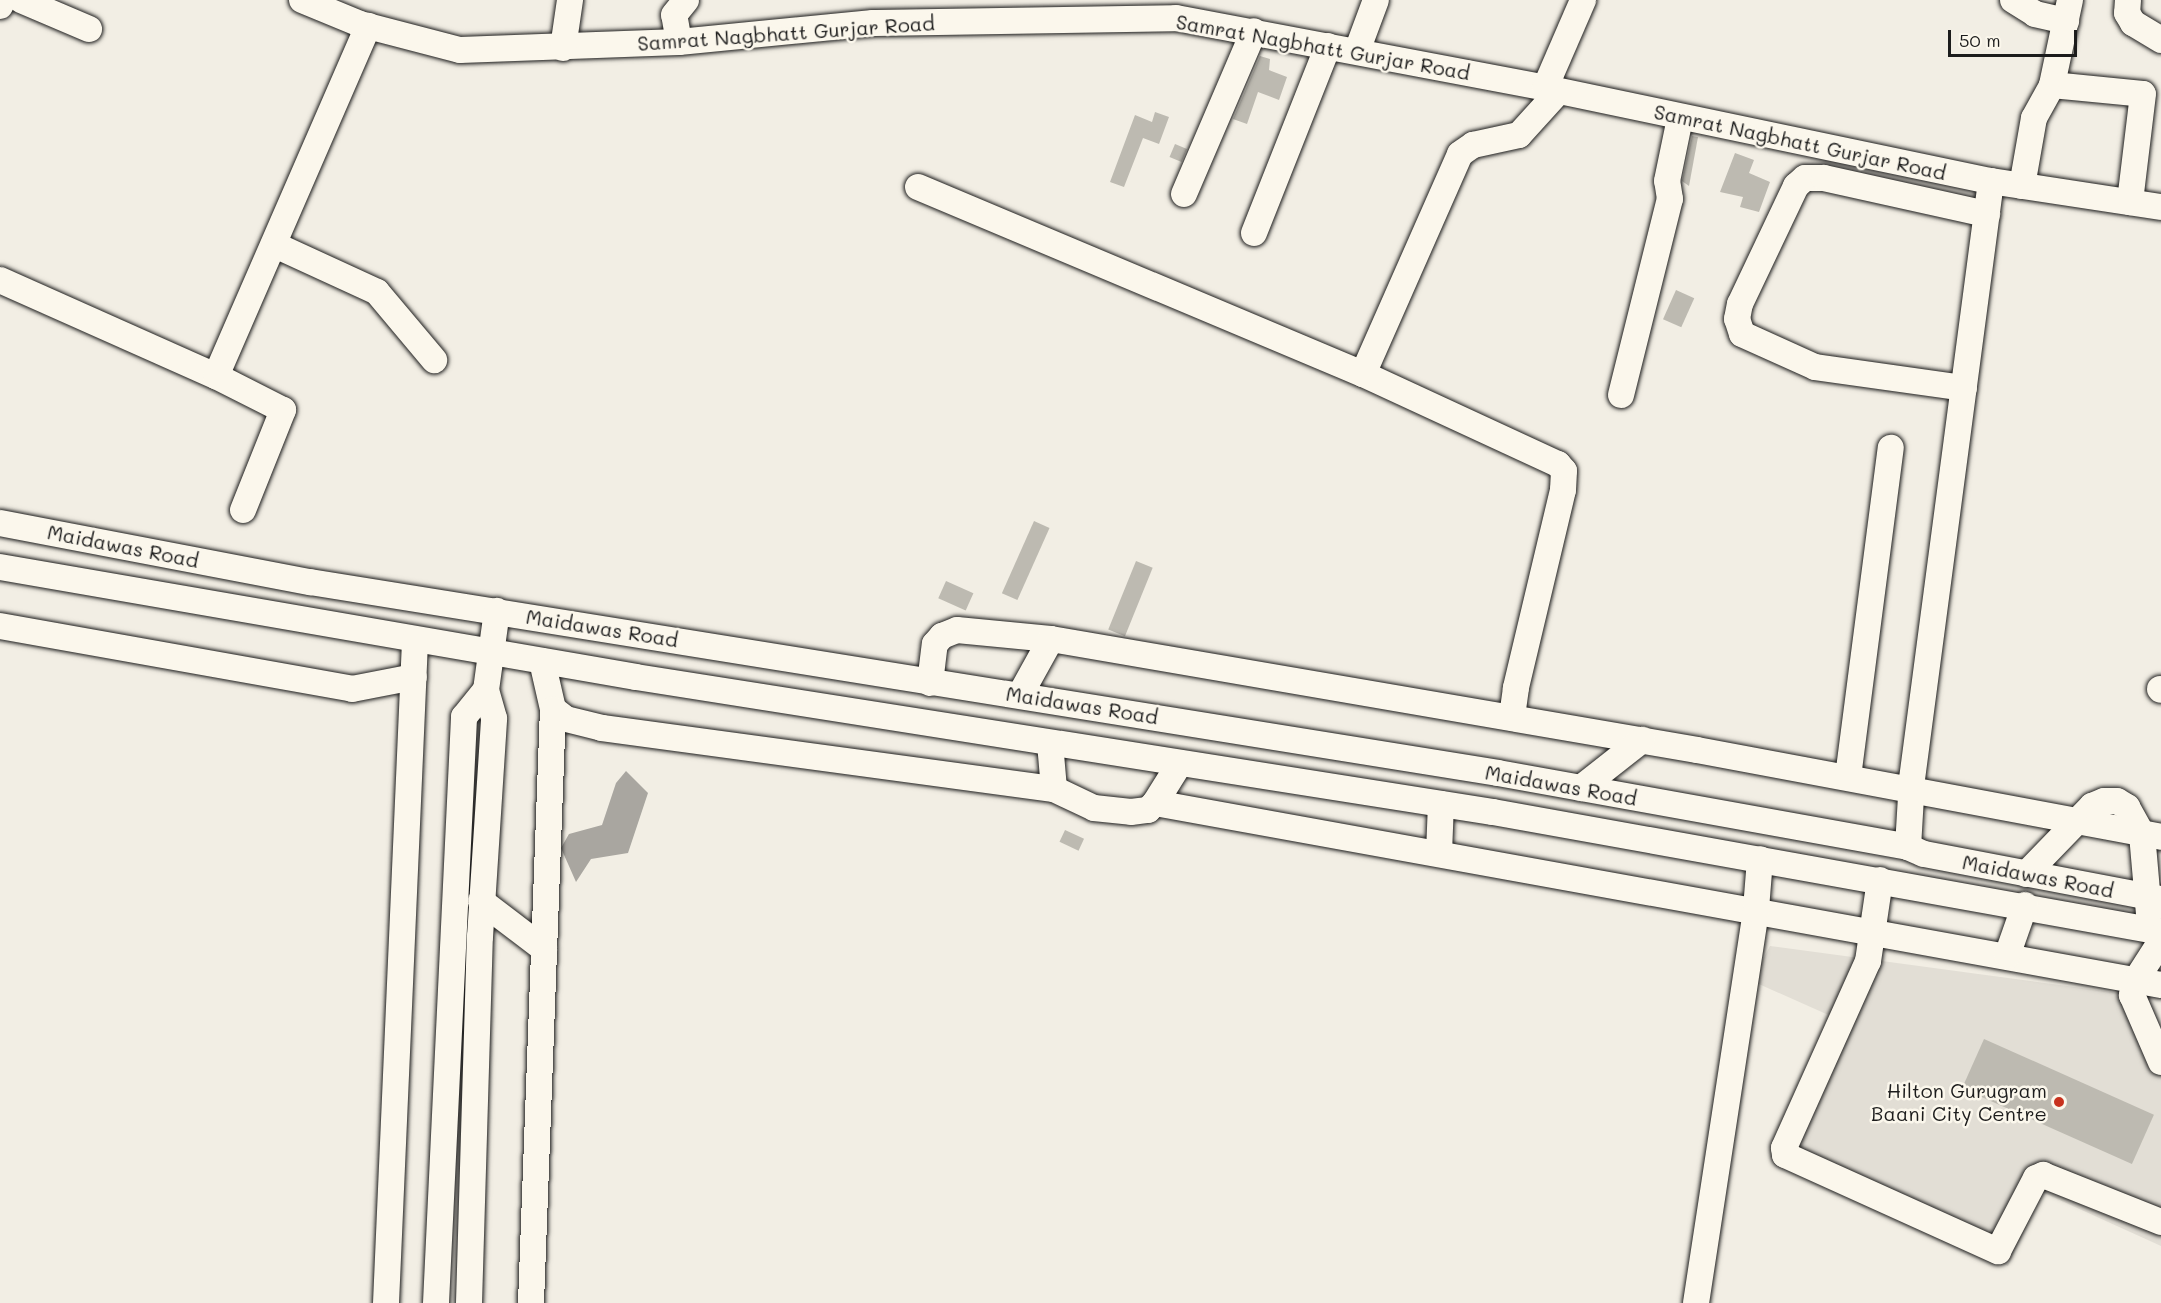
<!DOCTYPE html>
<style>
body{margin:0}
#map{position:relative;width:2161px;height:1303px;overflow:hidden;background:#f2eee4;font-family:Mali,sans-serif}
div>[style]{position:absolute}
.built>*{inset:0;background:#e2ded5}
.water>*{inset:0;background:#a9a6a0}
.building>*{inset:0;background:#bdbab1;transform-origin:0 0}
.roads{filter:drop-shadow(0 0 2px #1c1c1c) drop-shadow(0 0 2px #1c1c1c)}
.minor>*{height:26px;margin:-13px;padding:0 13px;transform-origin:13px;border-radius:13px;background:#fbf7ec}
.dots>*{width:16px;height:16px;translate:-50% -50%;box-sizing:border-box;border:3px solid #fbf7ec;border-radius:50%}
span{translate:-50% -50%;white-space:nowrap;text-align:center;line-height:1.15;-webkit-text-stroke:5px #fbf7ec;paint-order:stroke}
.street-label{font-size:20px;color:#1c1c1c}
.poi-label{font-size:20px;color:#1c1c1c}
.right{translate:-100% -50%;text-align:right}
.scale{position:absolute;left:1948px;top:30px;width:129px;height:27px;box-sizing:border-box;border:3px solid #1c1c1c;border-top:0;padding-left:8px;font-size:18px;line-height:21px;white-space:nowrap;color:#1c1c1c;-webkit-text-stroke:4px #fbf7ec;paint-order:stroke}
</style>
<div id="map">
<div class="built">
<div style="clip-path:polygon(1770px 946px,2141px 996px,2161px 1051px,2161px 1246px,2042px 1192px,2008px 1266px,1770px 1157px,1833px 1017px,1752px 981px)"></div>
</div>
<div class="water">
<div style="clip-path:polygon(626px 771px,648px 793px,628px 853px,591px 859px,576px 882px,561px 848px,569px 834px,602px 825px,616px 783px)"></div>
</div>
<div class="building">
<div style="clip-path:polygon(1260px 56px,1270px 59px,1269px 70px,1287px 77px,1279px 100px,1258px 92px,1247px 124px,1233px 119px)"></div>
<div style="clip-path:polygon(1155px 112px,1169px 117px,1159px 144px,1143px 138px,1124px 187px,1110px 182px,1135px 115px,1152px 122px)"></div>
<div style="clip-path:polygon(1692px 136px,1698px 137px,1689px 186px,1682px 181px)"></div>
<div style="left:1175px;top:144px;width:13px;height:14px;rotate:23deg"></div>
<div style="clip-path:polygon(1735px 153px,1754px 160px,1749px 173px,1770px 182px,1759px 212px,1740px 207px,1743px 197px,1720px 192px)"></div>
<div style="left:1676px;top:290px;width:20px;height:32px;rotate:24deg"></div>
<div style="left:1034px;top:521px;width:17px;height:79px;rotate:24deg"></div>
<div style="left:1136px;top:561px;width:18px;height:74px;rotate:22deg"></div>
<div style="left:946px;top:581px;width:30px;height:19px;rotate:24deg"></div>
<div style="left:1065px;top:830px;width:21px;height:13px;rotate:25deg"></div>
<div style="left:1984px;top:1039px;width:186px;height:54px;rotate:24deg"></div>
</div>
<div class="roads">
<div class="minor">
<div style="left:21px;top:0;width:74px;rotate:23.1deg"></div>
<div style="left:302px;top:0;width:63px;rotate:22.5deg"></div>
<div style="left:360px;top:24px;width:103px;rotate:14.6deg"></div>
<div style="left:460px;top:50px;width:219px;rotate:-2.1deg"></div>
<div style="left:679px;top:42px;width:195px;rotate:-5.6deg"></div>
<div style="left:873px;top:23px;width:303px;rotate:-0.9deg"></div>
<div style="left:1176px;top:18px;width:376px;rotate:10.7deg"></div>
<div style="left:1545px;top:88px;width:456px;rotate:11.8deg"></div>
<div style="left:1991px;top:181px;width:172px;rotate:8.7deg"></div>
<div style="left:2013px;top:0;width:26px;rotate:32deg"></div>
<div style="left:2035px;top:14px;width:32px;rotate:13deg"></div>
<div style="left:2070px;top:0;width:87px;rotate:102deg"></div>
<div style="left:2052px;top:85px;width:91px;rotate:5.6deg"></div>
<div style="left:2143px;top:94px;width:109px;rotate:96.9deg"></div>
<div style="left:2128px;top:0;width:13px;rotate:94deg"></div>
<div style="left:2127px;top:13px;width:12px;rotate:59deg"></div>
<div style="left:2133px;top:23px;width:33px;rotate:31deg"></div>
<div style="left:0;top:6px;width:7px;rotate:-63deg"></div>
<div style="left:679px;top:42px;width:27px;rotate:-100deg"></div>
<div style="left:674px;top:15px;width:19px;rotate:-51deg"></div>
<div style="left:563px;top:48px;width:49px;rotate:-81.7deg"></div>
<div style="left:1357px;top:51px;width:54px;rotate:-69.6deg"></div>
<div style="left:1545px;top:88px;width:96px;rotate:-66.6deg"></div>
<div style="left:2022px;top:186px;width:69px;rotate:-80deg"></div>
<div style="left:2034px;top:118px;width:38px;rotate:-61deg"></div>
<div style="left:918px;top:187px;width:483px;rotate:22.8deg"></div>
<div style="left:1363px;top:374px;width:240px;rotate:-66.2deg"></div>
<div style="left:1460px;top:154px;width:16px;rotate:-35deg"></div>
<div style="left:1473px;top:145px;width:47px;rotate:-12.3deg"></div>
<div style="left:1519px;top:135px;width:59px;rotate:-47.7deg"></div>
<div style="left:1184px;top:194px;width:177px;rotate:-66.8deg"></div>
<div style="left:1254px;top:233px;width:201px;rotate:-68.4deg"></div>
<div style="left:275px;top:245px;width:112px;rotate:24.7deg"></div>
<div style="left:377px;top:292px;width:89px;rotate:50deg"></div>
<div style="left:0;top:280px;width:236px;rotate:24deg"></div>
<div style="left:1363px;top:374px;width:215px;rotate:24.8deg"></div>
<div style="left:1558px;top:464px;width:9px;rotate:49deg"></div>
<div style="left:1564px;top:471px;width:19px;rotate:93deg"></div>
<div style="left:1563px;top:490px;width:204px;rotate:103.4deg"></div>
<div style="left:1516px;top:688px;width:30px;rotate:98deg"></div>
<div style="left:1964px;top:388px;width:150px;rotate:-172deg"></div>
<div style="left:1815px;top:367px;width:80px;rotate:-155.7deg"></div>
<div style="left:1742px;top:334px;width:16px;rotate:-108deg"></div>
<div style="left:1737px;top:319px;width:15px;rotate:-79deg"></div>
<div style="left:1740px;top:304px;width:131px;rotate:-64.6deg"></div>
<div style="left:1796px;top:186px;width:12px;rotate:-42deg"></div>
<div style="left:1805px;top:178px;width:19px"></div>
<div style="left:1824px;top:178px;width:167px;rotate:12.5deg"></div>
<div style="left:1621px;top:395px;width:202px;rotate:-76deg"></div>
<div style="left:1670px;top:199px;width:18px;rotate:-99deg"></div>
<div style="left:1667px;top:181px;width:64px;rotate:-78.3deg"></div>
<div style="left:243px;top:510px;width:108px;rotate:-68.2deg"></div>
<div style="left:283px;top:410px;width:75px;rotate:-153.1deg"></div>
<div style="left:216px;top:376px;width:382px;rotate:-66.5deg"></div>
<div style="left:0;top:523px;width:316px;rotate:10.8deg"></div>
<div style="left:310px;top:582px;width:1203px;rotate:9.13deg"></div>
<div style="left:1498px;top:773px;width:417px;rotate:10.2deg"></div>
<div style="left:1908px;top:847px;width:17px;rotate:24deg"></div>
<div style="left:1924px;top:854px;width:241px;rotate:10.8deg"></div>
<div style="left:0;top:567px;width:645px;rotate:9.81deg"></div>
<div style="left:636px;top:677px;width:868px;rotate:8.95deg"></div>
<div style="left:1493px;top:812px;width:679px;rotate:10.18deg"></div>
<div style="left:0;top:626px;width:358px;rotate:10.1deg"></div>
<div style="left:352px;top:689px;width:63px;rotate:-11deg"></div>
<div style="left:542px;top:661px;width:49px;rotate:77.1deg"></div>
<div style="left:553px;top:709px;width:16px;rotate:38deg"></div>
<div style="left:566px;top:719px;width:37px;rotate:14deg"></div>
<div style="left:602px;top:728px;width:456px;rotate:7.7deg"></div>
<div style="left:1054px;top:789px;width:44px;rotate:25.4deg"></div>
<div style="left:1094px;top:808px;width:37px;rotate:6deg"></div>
<div style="left:1131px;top:812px;width:17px;rotate:-7deg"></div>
<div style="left:1148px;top:810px;width:10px;rotate:-45deg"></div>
<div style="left:1155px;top:803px;width:1022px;rotate:10.25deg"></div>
<div style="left:930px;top:683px;width:39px;rotate:-83deg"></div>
<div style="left:935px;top:644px;width:11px;rotate:-49deg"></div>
<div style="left:942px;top:636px;width:16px;rotate:-22deg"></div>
<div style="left:957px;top:630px;width:94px;rotate:5.5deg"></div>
<div style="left:1051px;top:639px;width:655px;rotate:9.75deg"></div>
<div style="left:1697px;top:750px;width:472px;rotate:10.6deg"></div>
<div style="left:2160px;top:689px;width:1px;rotate:45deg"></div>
<div style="left:1020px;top:695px;width:64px;rotate:-61deg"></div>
<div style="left:1050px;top:743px;width:46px;rotate:85deg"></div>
<div style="left:1848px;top:777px;width:332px;rotate:-82.6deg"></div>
<div style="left:1581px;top:788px;width:78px;rotate:-38.2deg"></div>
<div style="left:1155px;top:803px;width:47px;rotate:-58deg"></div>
<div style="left:1908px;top:847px;width:68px;rotate:-86.6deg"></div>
<div style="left:1912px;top:779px;width:603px;rotate:-82.47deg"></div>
<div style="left:1439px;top:853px;width:49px;rotate:-87.7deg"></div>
<div style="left:2026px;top:874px;width:95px;rotate:-45.9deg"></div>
<div style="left:2092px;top:806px;width:13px;rotate:-23deg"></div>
<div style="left:2104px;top:801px;width:13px"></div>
<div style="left:2117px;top:801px;width:12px;rotate:31deg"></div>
<div style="left:2127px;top:807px;width:31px;rotate:61deg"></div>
<div style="left:2142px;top:834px;width:80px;rotate:85deg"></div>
<div style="left:1880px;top:880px;width:82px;rotate:98.4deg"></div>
<div style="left:1868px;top:961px;width:205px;rotate:114.2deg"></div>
<div style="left:1784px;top:1148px;width:7px;rotate:82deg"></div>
<div style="left:1785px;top:1155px;width:234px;rotate:24.3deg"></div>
<div style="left:1998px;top:1251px;width:82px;rotate:-62.5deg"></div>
<div style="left:2036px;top:1178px;width:8px;rotate:-23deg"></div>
<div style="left:2043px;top:1175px;width:127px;rotate:21.7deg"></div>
<div style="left:481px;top:901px;width:79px;rotate:37.3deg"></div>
<div style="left:2161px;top:941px;width:46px;rotate:122.7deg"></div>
<div style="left:2136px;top:980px;width:16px;rotate:105deg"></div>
<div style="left:2132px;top:995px;width:73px;rotate:66.6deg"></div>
<div style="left:2007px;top:956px;width:54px;rotate:-70.6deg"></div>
<div style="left:386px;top:1303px;width:663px;rotate:-87.49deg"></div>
<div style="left:436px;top:1303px;width:587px;rotate:-87.26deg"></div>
<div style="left:464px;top:717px;width:35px;rotate:-51deg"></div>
<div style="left:469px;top:1303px;width:366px;rotate:-88.3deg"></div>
<div style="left:480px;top:937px;width:219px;rotate:-86.3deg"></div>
<div style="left:494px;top:718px;width:29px;rotate:-106deg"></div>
<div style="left:486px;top:690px;width:80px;rotate:-82.1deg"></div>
<div style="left:531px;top:1303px;width:594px;rotate:-87.88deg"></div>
<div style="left:1696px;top:1303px;width:399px;rotate:-81.3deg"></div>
<div style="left:1756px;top:909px;width:50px;rotate:-85.4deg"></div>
</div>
</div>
<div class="dots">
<div style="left:2059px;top:1102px;background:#c8321e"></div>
</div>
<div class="street-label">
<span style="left:786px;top:33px;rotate:-4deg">Samrat Nagbhatt Gurjar Road</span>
<span style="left:1323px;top:47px;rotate:10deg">Samrat Nagbhatt Gurjar Road</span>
<span style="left:1800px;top:142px;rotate:12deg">Samrat Nagbhatt Gurjar Road</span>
<span style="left:123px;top:546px;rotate:11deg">Maidawas Road</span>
<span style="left:602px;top:628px;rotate:9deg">Maidawas Road</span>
<span style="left:1082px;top:705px;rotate:9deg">Maidawas Road</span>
<span style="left:1561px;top:785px;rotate:10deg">Maidawas Road</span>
<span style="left:2038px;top:876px;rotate:11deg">Maidawas Road</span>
</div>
<div class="poi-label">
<span class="right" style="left:2047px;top:1102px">Hilton Gurugram<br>Baani City Centre</span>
</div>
<div class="scale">50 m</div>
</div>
